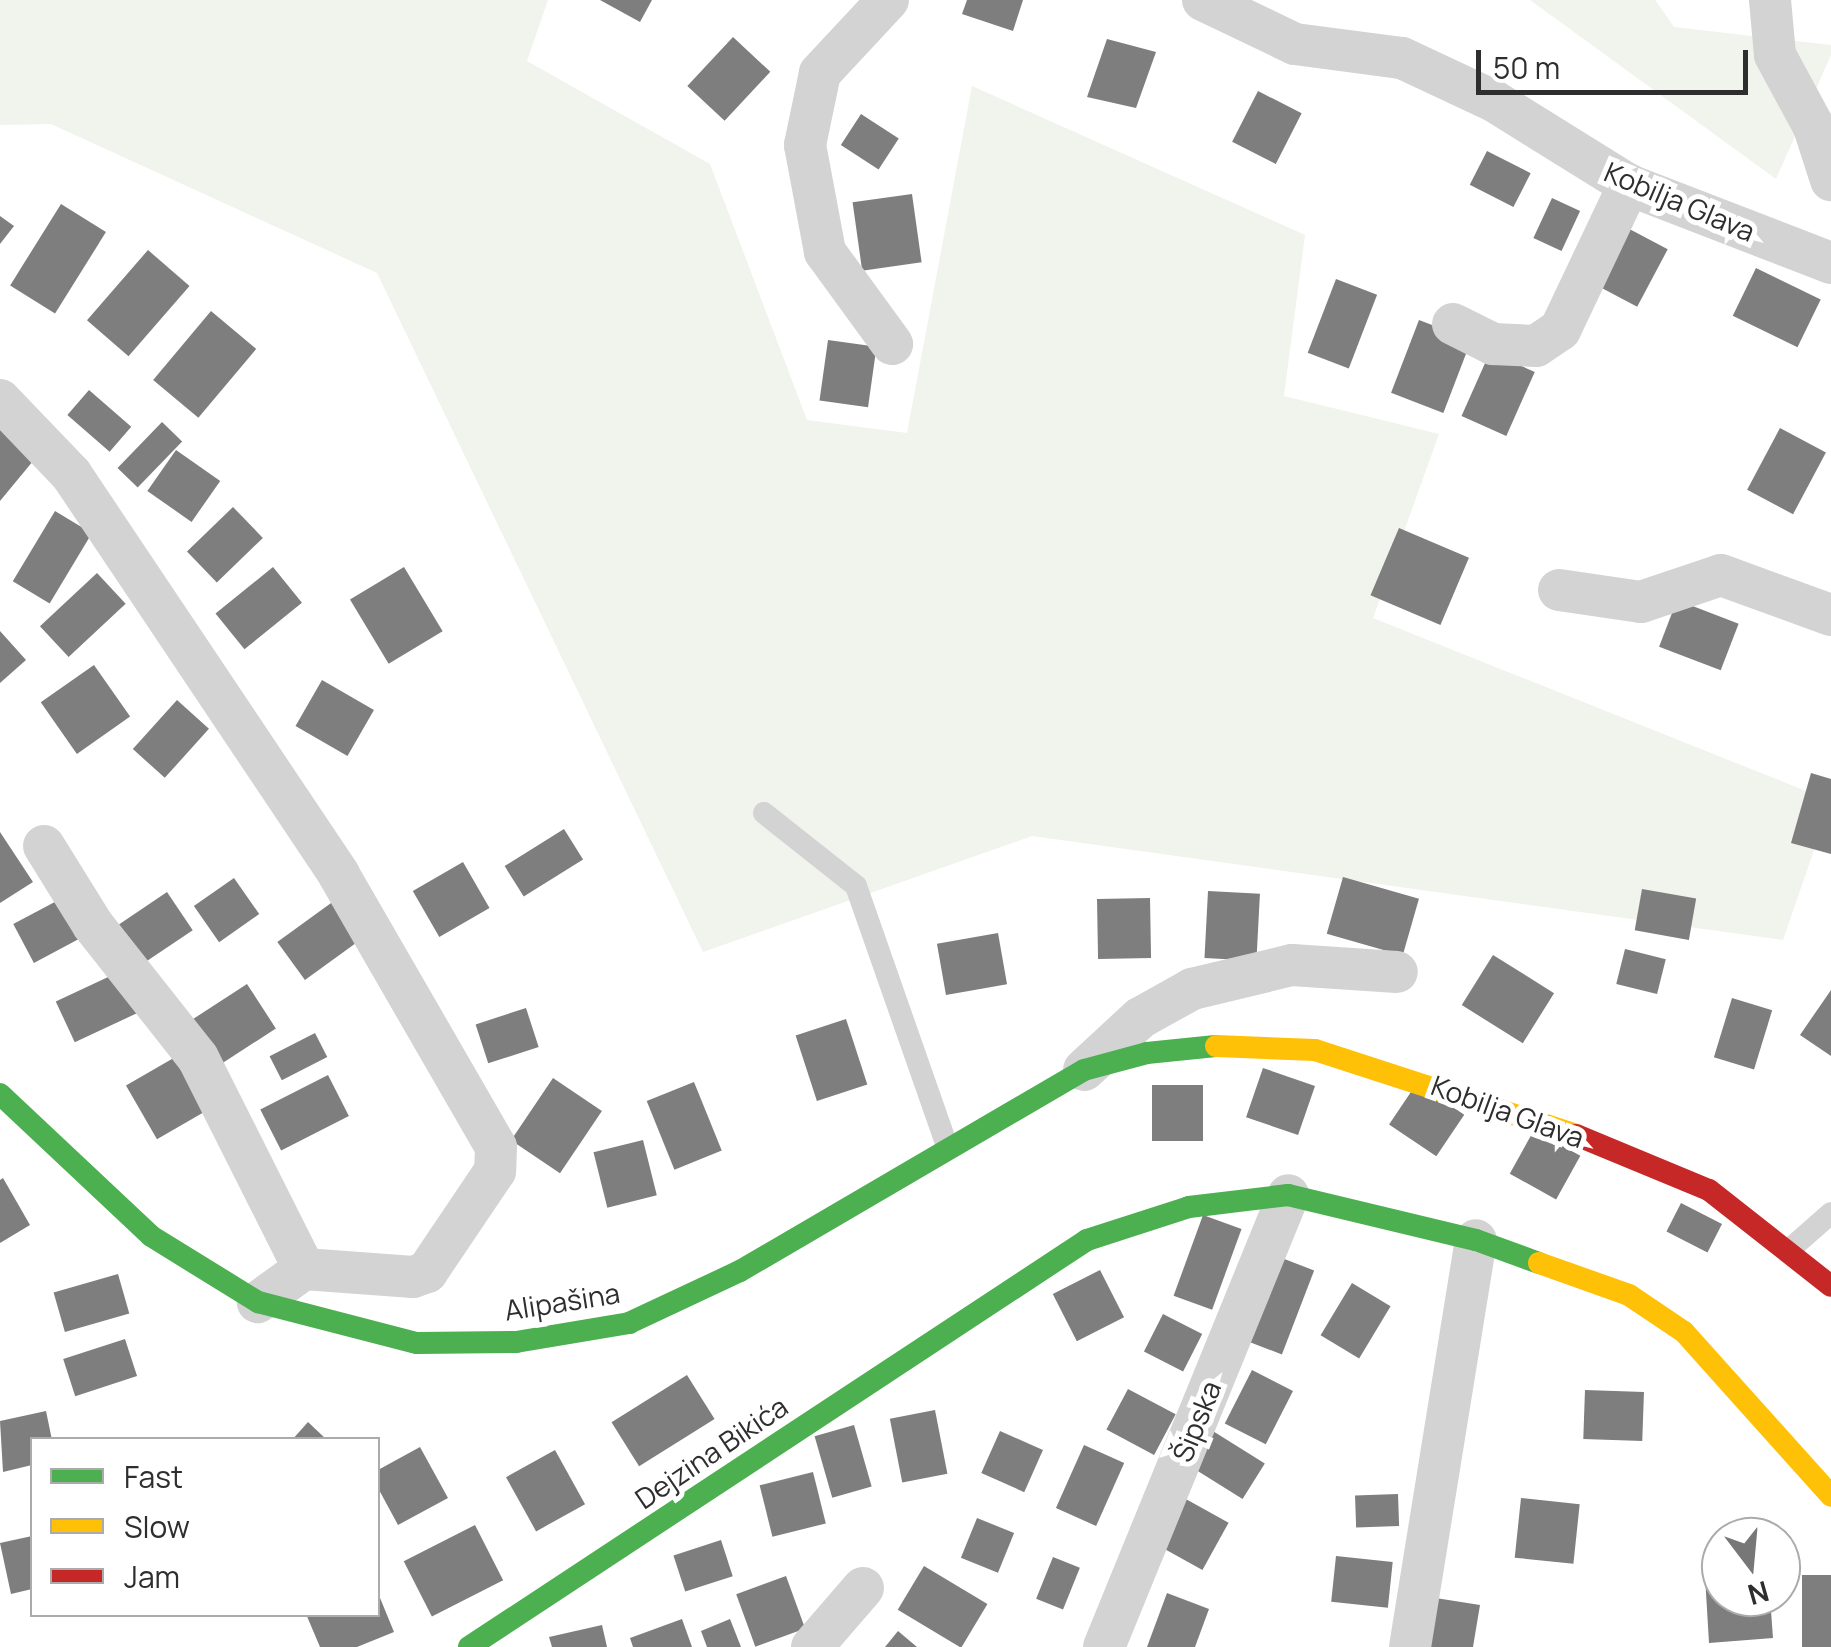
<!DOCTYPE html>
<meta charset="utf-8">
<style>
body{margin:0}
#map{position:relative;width:1831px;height:1647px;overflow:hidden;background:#fff;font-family:Manrope,sans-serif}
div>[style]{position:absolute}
.green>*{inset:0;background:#f0f4ec}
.building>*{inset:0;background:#7e7e7e;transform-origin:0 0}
.lane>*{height:22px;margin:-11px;padding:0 11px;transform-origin:11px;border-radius:11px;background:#d3d3d3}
.street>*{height:42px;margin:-21px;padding:0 21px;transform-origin:21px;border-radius:21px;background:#d3d3d3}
.fast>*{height:22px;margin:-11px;padding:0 11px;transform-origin:11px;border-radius:11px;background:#4caf50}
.slow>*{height:22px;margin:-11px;padding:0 11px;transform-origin:11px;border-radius:11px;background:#ffc107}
.jam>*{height:22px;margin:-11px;padding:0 11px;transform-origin:11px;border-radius:11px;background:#c62828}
span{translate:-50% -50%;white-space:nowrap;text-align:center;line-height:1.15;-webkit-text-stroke:10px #fff;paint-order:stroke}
.street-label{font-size:28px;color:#2e2e2e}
.legend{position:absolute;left:30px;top:1437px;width:350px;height:180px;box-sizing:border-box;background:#fff;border:2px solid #ababab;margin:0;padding:12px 18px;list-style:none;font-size:30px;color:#2e2e2e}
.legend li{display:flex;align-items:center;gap:20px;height:50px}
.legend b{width:50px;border:2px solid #ababab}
.north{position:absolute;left:1701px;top:1517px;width:100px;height:100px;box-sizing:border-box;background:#fff;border:2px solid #ababab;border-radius:50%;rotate:164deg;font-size:28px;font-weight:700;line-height:40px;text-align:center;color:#2e2e2e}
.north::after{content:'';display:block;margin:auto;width:35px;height:45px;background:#777;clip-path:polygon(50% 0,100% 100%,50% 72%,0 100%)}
.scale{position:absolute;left:1476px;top:50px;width:272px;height:45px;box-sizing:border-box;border:5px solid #2e2e2e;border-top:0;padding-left:12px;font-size:30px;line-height:35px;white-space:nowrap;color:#2e2e2e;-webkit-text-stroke:8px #fff;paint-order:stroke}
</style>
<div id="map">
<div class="green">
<div style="clip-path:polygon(0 0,548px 0,527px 61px,710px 164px,807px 420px,907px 433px,972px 86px,1305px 235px,1284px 396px,1439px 434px,1373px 618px,1831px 801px,1783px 940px,1032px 836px,703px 952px,377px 273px,51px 124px,0 125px)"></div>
<div style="clip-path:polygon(1530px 0,1655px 0,1674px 27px,1831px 45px,1831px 55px,1776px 179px)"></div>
</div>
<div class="building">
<div style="clip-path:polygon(600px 0,652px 0,640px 22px)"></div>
<div style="clip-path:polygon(967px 0,1023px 0,1013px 31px,962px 14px)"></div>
<div style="left:733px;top:37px;width:51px;height:67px;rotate:43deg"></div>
<div style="clip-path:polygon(1107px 39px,1156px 52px,1136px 108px,1087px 97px)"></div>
<div style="left:1258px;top:91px;width:49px;height:57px;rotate:27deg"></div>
<div style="left:861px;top:114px;width:45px;height:37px;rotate:33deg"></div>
<div style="left:1487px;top:151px;width:49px;height:38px;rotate:27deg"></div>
<div style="left:912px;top:194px;width:69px;height:60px;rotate:82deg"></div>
<div style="left:1552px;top:198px;width:31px;height:44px;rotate:25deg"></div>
<div style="left:61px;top:204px;width:53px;height:96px;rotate:32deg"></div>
<div style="clip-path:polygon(0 216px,14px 226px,0 244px)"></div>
<div style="left:1620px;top:224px;width:54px;height:65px;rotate:28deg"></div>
<div style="left:148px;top:250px;width:55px;height:93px;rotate:41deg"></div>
<div style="left:1756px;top:268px;width:72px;height:53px;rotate:26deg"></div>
<div style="left:1336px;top:279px;width:44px;height:79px;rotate:21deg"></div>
<div style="left:211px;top:311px;width:59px;height:90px;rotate:40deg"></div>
<div style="left:1419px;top:320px;width:56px;height:78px;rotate:21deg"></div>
<div style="left:828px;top:340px;width:49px;height:61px;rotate:8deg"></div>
<div style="left:1490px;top:352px;width:49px;height:70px;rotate:24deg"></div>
<div style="left:89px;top:390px;width:56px;height:33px;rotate:41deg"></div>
<div style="left:162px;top:422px;width:28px;height:64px;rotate:44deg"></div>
<div style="clip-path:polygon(0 423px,38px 455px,0 501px)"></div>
<div style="left:1780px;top:428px;width:52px;height:70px;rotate:28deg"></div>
<div style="left:176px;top:450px;width:54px;height:50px;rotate:35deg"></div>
<div style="left:233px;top:507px;width:43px;height:64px;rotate:46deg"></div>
<div style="left:55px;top:511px;width:43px;height:82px;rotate:31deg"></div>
<div style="left:1399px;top:528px;width:76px;height:73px;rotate:23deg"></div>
<div style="left:273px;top:567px;width:46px;height:74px;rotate:51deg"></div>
<div style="left:404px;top:567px;width:75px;height:63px;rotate:59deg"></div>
<div style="left:97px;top:573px;width:42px;height:78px;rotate:47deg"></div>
<div style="left:1677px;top:600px;width:66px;height:50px;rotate:21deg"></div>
<div style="clip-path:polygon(0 631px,26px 660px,0 683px)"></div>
<div style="left:94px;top:665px;width:63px;height:65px;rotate:55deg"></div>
<div style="left:322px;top:680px;width:60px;height:53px;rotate:30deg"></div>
<div style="left:177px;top:700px;width:43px;height:66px;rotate:42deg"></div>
<div style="clip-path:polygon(1811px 773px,1831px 779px,1831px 854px,1791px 843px)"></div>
<div style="left:564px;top:829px;width:36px;height:70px;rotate:58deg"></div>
<div style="clip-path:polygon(0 832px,33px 882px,0 903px)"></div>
<div style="left:463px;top:862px;width:53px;height:58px;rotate:60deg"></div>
<div style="left:1343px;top:877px;width:79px;height:59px;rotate:16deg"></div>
<div style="left:234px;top:878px;width:44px;height:49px;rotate:55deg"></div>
<div style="left:1642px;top:889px;width:55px;height:42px;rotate:10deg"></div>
<div style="left:1208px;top:891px;width:52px;height:67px;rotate:3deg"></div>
<div style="left:167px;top:892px;width:46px;height:58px;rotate:56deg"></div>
<div style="left:68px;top:895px;width:44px;height:62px;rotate:62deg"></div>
<div style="left:338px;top:898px;width:47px;height:75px;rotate:54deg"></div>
<div style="left:1150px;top:898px;width:60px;height:53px;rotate:89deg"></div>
<div style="left:998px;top:933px;width:52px;height:62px;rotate:80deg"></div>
<div style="left:1625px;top:949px;width:42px;height:36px;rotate:14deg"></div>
<div style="left:1493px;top:955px;width:72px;height:59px;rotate:32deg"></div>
<div style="left:121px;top:971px;width:45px;height:72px;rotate:65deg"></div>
<div style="left:247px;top:984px;width:53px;height:74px;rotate:57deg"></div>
<div style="clip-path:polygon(1831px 990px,1831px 1056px,1800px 1035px)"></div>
<div style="left:1732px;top:998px;width:42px;height:62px;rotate:17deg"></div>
<div style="left:526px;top:1008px;width:41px;height:53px;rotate:72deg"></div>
<div style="left:846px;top:1019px;width:69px;height:53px;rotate:72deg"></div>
<div style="left:315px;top:1033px;width:27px;height:51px;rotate:63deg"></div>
<div style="left:184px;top:1052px;width:62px;height:67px;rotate:60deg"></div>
<div style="left:1263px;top:1068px;width:55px;height:52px;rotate:19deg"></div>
<div style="left:328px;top:1075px;width:46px;height:76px;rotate:63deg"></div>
<div style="left:553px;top:1078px;width:59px;height:75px;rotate:34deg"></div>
<div style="left:694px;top:1082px;width:74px;height:51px;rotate:68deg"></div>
<div style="left:1417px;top:1083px;width:57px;height:50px;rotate:34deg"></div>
<div style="left:1152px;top:1085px;width:51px;height:56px"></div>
<div style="left:1534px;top:1130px;width:53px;height:50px;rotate:29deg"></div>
<div style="left:643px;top:1140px;width:57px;height:51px;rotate:76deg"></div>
<div style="clip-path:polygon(3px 1178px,30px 1225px,0 1243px,0 1180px)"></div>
<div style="left:1681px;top:1203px;width:46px;height:32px;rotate:27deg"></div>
<div style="left:1203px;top:1215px;width:41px;height:86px;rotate:20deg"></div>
<div style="left:1274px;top:1255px;width:43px;height:90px;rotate:21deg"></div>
<div style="left:1100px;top:1270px;width:53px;height:53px;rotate:63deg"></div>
<div style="left:118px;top:1274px;width:41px;height:67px;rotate:74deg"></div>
<div style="left:1352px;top:1283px;width:45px;height:61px;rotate:31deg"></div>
<div style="left:1163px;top:1314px;width:44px;height:42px;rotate:27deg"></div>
<div style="left:125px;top:1339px;width:39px;height:65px;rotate:72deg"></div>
<div style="left:1252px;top:1370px;width:46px;height:60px;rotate:27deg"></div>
<div style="left:687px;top:1375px;width:52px;height:89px;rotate:58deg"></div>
<div style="left:1128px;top:1389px;width:54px;height:46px;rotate:28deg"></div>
<div style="left:1585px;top:1390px;width:59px;height:49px;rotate:2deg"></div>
<div style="left:935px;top:1410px;width:65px;height:46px;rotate:79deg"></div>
<div style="clip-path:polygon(46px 1411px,52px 1440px,32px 1440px,32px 1465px,3px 1472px,0 1421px)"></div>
<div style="clip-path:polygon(308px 1422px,327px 1440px,292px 1440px)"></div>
<div style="left:854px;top:1425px;width:64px;height:41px;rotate:74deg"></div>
<div style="left:1208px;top:1428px;width:67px;height:42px;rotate:32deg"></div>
<div style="left:1000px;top:1431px;width:47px;height:46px;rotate:24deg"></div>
<div style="left:1084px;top:1445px;width:44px;height:69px;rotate:24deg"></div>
<div style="clip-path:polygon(420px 1447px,448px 1498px,398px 1525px,378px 1488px,378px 1470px)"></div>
<div style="left:555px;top:1450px;width:62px;height:56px;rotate:61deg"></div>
<div style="left:813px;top:1472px;width:53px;height:55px;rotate:76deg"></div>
<div style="left:1398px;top:1494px;width:32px;height:43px;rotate:88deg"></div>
<div style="left:1184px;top:1498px;width:51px;height:54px;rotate:29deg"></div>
<div style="left:1521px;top:1498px;width:59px;height:60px;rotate:6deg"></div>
<div style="left:977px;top:1518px;width:40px;height:43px;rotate:22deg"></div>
<div style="left:475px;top:1525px;width:62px;height:80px;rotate:63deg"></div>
<div style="clip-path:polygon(32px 1536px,32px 1589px,11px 1594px,0 1543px)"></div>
<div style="left:721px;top:1540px;width:38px;height:50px;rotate:72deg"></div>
<div style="left:1336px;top:1556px;width:57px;height:46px;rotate:6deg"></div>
<div style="left:1053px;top:1557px;width:29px;height:45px;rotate:22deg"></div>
<div style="left:924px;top:1566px;width:74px;height:51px;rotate:31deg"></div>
<div style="clip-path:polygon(1721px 1574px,1721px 1597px,1770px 1597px,1773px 1638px,1709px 1643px,1705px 1576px)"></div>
<div style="left:1802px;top:1575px;width:29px;height:72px"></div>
<div style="left:786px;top:1576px;width:56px;height:53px;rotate:70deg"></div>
<div style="clip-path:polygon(378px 1593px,394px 1632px,357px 1647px,320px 1647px,306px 1614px,378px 1614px)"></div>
<div style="clip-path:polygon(1167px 1593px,1209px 1609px,1195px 1647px,1147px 1647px)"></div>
<div style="clip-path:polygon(1423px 1596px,1480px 1605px,1473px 1647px,1414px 1647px)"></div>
<div style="clip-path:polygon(682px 1619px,692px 1647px,633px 1647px,630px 1638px)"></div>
<div style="clip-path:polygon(730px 1619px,741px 1647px,707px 1647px,701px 1631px)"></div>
<div style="clip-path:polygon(602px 1625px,607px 1647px,552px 1647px,549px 1637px)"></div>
<div style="clip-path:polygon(898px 1631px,917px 1647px,885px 1647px)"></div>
</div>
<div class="lane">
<div style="left:764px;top:813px;width:117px;rotate:38.4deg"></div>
<div style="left:856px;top:886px;width:278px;rotate:70.7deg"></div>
<div style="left:1789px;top:1250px;width:56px;rotate:-41.4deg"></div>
</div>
<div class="street">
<div style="left:888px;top:0;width:100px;rotate:133deg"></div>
<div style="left:820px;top:73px;width:74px;rotate:101.8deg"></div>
<div style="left:805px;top:145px;width:109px;rotate:79.4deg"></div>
<div style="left:825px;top:252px;width:114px;rotate:53.9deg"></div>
<div style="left:1203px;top:0;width:102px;rotate:25.6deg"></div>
<div style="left:1295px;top:44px;width:108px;rotate:7.5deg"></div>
<div style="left:1402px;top:58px;width:102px;rotate:25.1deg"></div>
<div style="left:1494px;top:101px;width:159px;rotate:31.9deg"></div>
<div style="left:1629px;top:185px;width:217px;rotate:21.1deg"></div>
<div style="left:1770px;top:0;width:55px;rotate:84.8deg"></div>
<div style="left:1775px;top:55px;width:82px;rotate:61.6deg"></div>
<div style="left:1814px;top:127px;width:56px;rotate:72.2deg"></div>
<div style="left:1453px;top:324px;width:45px;rotate:26.6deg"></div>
<div style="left:1493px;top:344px;width:43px;rotate:2.7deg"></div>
<div style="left:1536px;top:346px;width:29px;rotate:-34deg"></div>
<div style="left:1560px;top:330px;width:161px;rotate:-64.6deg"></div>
<div style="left:0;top:400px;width:103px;rotate:46.2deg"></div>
<div style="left:71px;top:474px;width:482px;rotate:56.2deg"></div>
<div style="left:339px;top:875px;width:314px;rotate:60deg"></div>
<div style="left:496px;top:1147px;width:24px;rotate:92deg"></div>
<div style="left:495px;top:1171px;width:122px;rotate:124deg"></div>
<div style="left:427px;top:1272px;width:15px;rotate:160deg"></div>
<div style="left:413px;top:1277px;width:109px;rotate:-175.8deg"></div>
<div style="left:304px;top:1269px;width:57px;rotate:144.3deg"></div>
<div style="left:1559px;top:590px;width:83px;rotate:8.3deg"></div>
<div style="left:1641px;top:602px;width:84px;rotate:-18.6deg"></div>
<div style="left:1721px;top:575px;width:117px;rotate:20deg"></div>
<div style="left:44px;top:846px;width:93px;rotate:58.2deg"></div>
<div style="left:93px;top:925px;width:169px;rotate:51.7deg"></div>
<div style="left:198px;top:1058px;width:236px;rotate:63.3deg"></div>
<div style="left:1084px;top:1070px;width:76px;rotate:-42.9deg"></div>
<div style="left:1140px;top:1018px;width:60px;rotate:-29.1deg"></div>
<div style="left:1192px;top:989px;width:103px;rotate:-13.5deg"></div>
<div style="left:1292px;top:965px;width:105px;rotate:3.8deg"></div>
<div style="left:812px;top:1647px;width:78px;rotate:-49.2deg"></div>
<div style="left:1104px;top:1647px;width:488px;rotate:-67.8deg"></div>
<div style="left:1410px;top:1647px;width:412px;rotate:-80.8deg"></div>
</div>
<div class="fast">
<div style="left:0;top:1094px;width:207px;rotate:43.2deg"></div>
<div style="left:151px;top:1236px;width:126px;rotate:31.7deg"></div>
<div style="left:258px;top:1302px;width:164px;rotate:14.5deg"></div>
<div style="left:417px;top:1343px;width:99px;rotate:-0.6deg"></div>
<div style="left:516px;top:1342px;width:115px;rotate:-9.5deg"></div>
<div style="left:629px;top:1323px;width:123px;rotate:-25.1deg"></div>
<div style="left:740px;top:1271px;width:398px;rotate:-30.3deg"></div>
<div style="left:1084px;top:1070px;width:65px;rotate:-15.1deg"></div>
<div style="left:1147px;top:1053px;width:69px;rotate:-5.8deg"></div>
<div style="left:469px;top:1647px;width:740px;rotate:-33.37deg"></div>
<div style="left:1087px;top:1240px;width:107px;rotate:-17.9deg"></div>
<div style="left:1189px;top:1207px;width:100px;rotate:-6.9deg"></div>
<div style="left:1288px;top:1195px;width:193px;rotate:13.5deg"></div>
<div style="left:1476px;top:1240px;width:67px;rotate:20.1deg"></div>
</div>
<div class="slow">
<div style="left:1216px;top:1046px;width:99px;rotate:2.3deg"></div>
<div style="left:1315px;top:1050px;width:274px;rotate:18deg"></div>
<div style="left:1539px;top:1263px;width:96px;rotate:19.6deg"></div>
<div style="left:1629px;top:1295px;width:66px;rotate:33.9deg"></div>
<div style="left:1684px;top:1332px;width:220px;rotate:48.1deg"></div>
</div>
<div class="jam">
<div style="left:1576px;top:1135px;width:144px;rotate:22.5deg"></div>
<div style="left:1709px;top:1190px;width:155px;rotate:38.2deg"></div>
</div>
<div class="street-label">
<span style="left:1680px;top:201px;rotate:23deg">Kobilja Glava</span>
<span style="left:1508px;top:1111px;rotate:20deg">Kobilja Glava</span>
<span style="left:562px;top:1301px;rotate:-9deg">Alipašina</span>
<span style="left:1196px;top:1421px;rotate:-68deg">Šipska</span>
<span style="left:711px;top:1452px;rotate:-34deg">Dejzina Bikića</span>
</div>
<ul class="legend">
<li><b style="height:12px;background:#4caf50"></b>Fast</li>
<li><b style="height:12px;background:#ffc107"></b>Slow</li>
<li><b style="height:12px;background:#c62828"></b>Jam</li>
</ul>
<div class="north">N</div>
<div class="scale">50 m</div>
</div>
